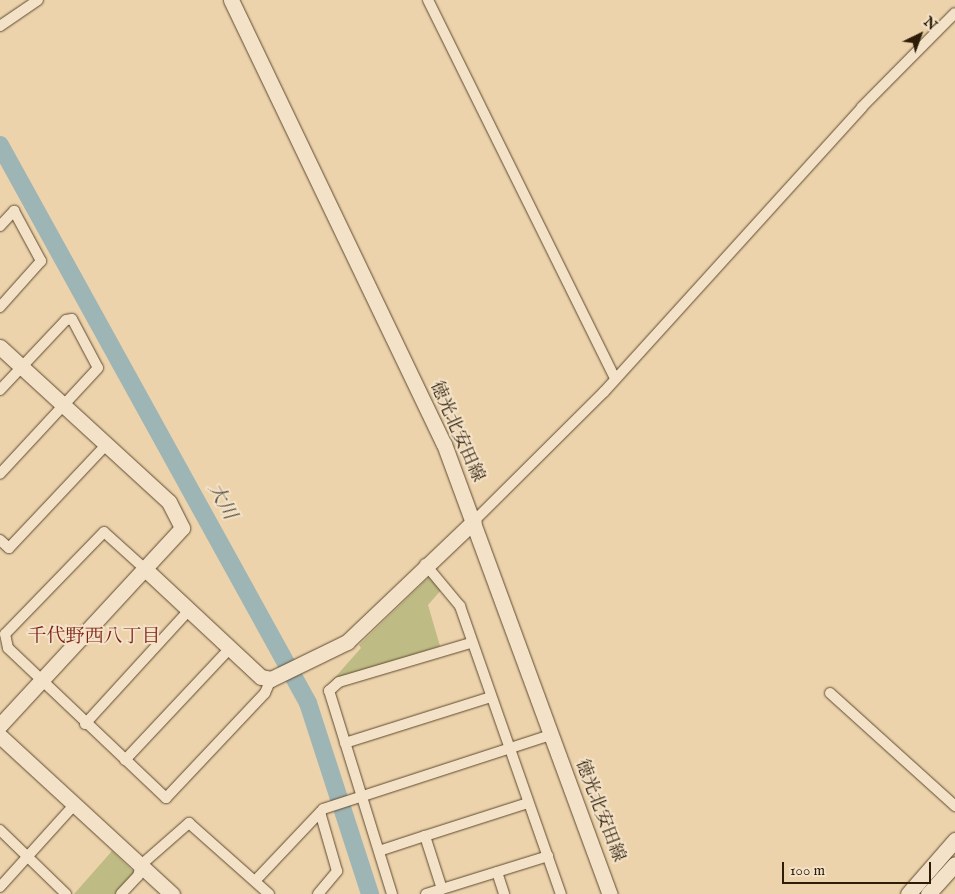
<!DOCTYPE html>
<meta charset="utf-8">
<style>
body{margin:0}
#map{position:relative;width:955px;height:894px;overflow:hidden;background:#edd3ab;font-family:"IM FELL English","Noto Serif JP",serif}
div>[style]{position:absolute}
.green>*{inset:0;background:#bebb84}
.river>*{height:18px;margin:-9px;padding:0 9px;transform-origin:9px;border-radius:9px;background:#9eb5b5}
.roads{filter:drop-shadow(0 0 1px #5d4a31) drop-shadow(0 0 1px #5d4a31)}
.street>*{height:10px;margin:-5px;padding:0 5px;transform-origin:5px;border-radius:5px;background:#f3e2c8}
.secondary>*{height:15px;margin:-7.5px;padding:0 7.5px;transform-origin:7.5px;border-radius:7.5px;background:#f3e2c8}
span{translate:-50% -50%;white-space:nowrap;text-align:center;line-height:1.15;-webkit-text-stroke:4px #f3e2c8;paint-order:stroke}
.street-label{font-size:18px;color:#2d1d08}
.water-label{font-size:19px;color:#4f4b3c;font-style:italic}
.neighbourhood-label{font-size:19px;color:#7a1f14}
.north{position:absolute;left:895px;top:10px;width:50px;height:50px;-webkit-text-stroke:4px #f3e2c8;paint-order:stroke;rotate:42deg;font-size:14px;font-weight:700;line-height:20px;text-align:center;color:#2d1d08}
.north::after{content:'';display:block;margin:auto;width:18px;height:22px;background:#2d1d08;clip-path:polygon(50% 0,100% 100%,50% 72%,0 100%)}
.scale{position:absolute;left:782px;top:862px;width:149px;height:22px;box-sizing:border-box;border:2px solid #2d1d08;border-top:0;padding-left:6px;font-size:15px;line-height:18px;white-space:nowrap;color:#2d1d08;-webkit-text-stroke:4px #f3e2c8;paint-order:stroke}
</style>
<div id="map">
<div class="green">
<div style="clip-path:polygon(431px 575px,442px 589px,428px 605px,440px 646px,330px 683px,361px 648px,359px 645px)"></div>
<div style="clip-path:polygon(112px 851px,135px 873px,115px 894px,74px 894px)"></div>
</div>
<div class="river">
<div style="left:0;top:145px;width:637px;rotate:61.1deg"></div>
<div style="left:308px;top:703px;width:201px;rotate:72deg"></div>
</div>
<div class="roads">
<div class="street">
<div style="left:428px;top:0;width:422px;rotate:63.7deg"></div>
<div style="left:0;top:26px;width:46px;rotate:-34.4deg"></div>
<div style="left:0;top:226px;width:21px;rotate:-47deg"></div>
<div style="left:14px;top:211px;width:57px;rotate:61.6deg"></div>
<div style="left:41px;top:261px;width:62px;rotate:131.7deg"></div>
<div style="left:0;top:390px;width:96px;rotate:-46.7deg"></div>
<div style="left:66px;top:320px;width:6px;rotate:-9deg"></div>
<div style="left:72px;top:319px;width:55px;rotate:62deg"></div>
<div style="left:98px;top:368px;width:144px;rotate:132.8deg"></div>
<div style="left:474px;top:521px;width:183px;rotate:-44.8deg"></div>
<div style="left:604px;top:392px;width:384px;rotate:-47.8deg"></div>
<div style="left:862px;top:107px;width:132px;rotate:-45.3deg"></div>
<div style="left:0;top:540px;width:12px;rotate:42deg"></div>
<div style="left:9px;top:548px;width:143px;rotate:-46.7deg"></div>
<div style="left:425px;top:564px;width:55px;rotate:50.2deg"></div>
<div style="left:460px;top:606px;width:305px;rotate:70.7deg"></div>
<div style="left:145px;top:569px;width:55px;rotate:-137.9deg"></div>
<div style="left:104px;top:532px;width:142px;rotate:134.1deg"></div>
<div style="left:5px;top:634px;width:14px;rotate:78deg"></div>
<div style="left:8px;top:648px;width:218px;rotate:43.5deg"></div>
<div style="left:166px;top:798px;width:144px;rotate:-46.7deg"></div>
<div style="left:265px;top:693px;width:15px;rotate:-67deg"></div>
<div style="left:830px;top:693px;width:169px;rotate:42.1deg"></div>
<div style="left:85px;top:724px;width:154px;rotate:-47.6deg"></div>
<div style="left:345px;top:743px;width:153px;rotate:-17.5deg"></div>
<div style="left:125px;top:760px;width:154px;rotate:-46.8deg"></div>
<div style="left:0;top:830px;width:92px;rotate:44.1deg"></div>
<div style="left:379px;top:851px;width:48px;rotate:-18.1deg"></div>
<div style="left:497px;top:872px;width:23px;rotate:72deg"></div>
<div style="left:255px;top:881px;width:99px;rotate:-46.6deg"></div>
<div style="left:323px;top:809px;width:240px;rotate:-18deg"></div>
<div style="left:0;top:887px;width:110px;rotate:-47.9deg"></div>
<div style="left:442px;top:889px;width:56px;rotate:-107.8deg"></div>
<div style="left:425px;top:836px;width:108px;rotate:-17.8deg"></div>
<div style="left:121px;top:894px;width:25px;rotate:-47deg"></div>
<div style="left:138px;top:876px;width:11px;rotate:-75deg"></div>
<div style="left:141px;top:865px;width:64px;rotate:-41.2deg"></div>
<div style="left:189px;top:823px;width:107px;rotate:41.6deg"></div>
<div style="left:318px;top:894px;width:30px;rotate:-50deg"></div>
<div style="left:337px;top:871px;width:61px;rotate:-106.1deg"></div>
<div style="left:392px;top:894px;width:213px;rotate:-107.2deg"></div>
<div style="left:329px;top:691px;width:13px;rotate:-42deg"></div>
<div style="left:339px;top:682px;width:138px;rotate:-16.5deg"></div>
<div style="left:426px;top:894px;width:128px;rotate:-17.3deg"></div>
</div>
<div class="secondary">
<div style="left:231px;top:0;width:492px;rotate:64.4deg"></div>
<div style="left:444px;top:444px;width:480px;rotate:69.8deg"></div>
<div style="left:0;top:347px;width:229px;rotate:42.5deg"></div>
<div style="left:169px;top:502px;width:29px;rotate:63deg"></div>
<div style="left:182px;top:528px;width:268px;rotate:132.7deg"></div>
<div style="left:145px;top:569px;width:158px;rotate:43deg"></div>
<div style="left:261px;top:677px;width:10px;rotate:11deg"></div>
<div style="left:271px;top:679px;width:85px;rotate:-26deg"></div>
<div style="left:347px;top:642px;width:175px;rotate:-43.6deg"></div>
<div style="left:0;top:736px;width:234px;rotate:42.6deg"></div>
<div style="left:908px;top:894px;width:72px;rotate:-49deg"></div>
<div style="left:928px;top:894px;width:40px;rotate:-48deg"></div>
</div>
</div>
<div class="street-label">
<span style="left:456px;top:432px;rotate:66deg">徳光北安田線</span>
<span style="left:599px;top:811px;rotate:69deg">徳光北安田線</span>
</div>
<div class="water-label">
<span style="left:221px;top:502px;rotate:61deg">大川</span>
</div>
<div class="neighbourhood-label">
<span style="left:94px;top:638px">千代野西八丁目</span>
</div>
<div class="north">N</div>
<div class="scale">100 m</div>
</div>
